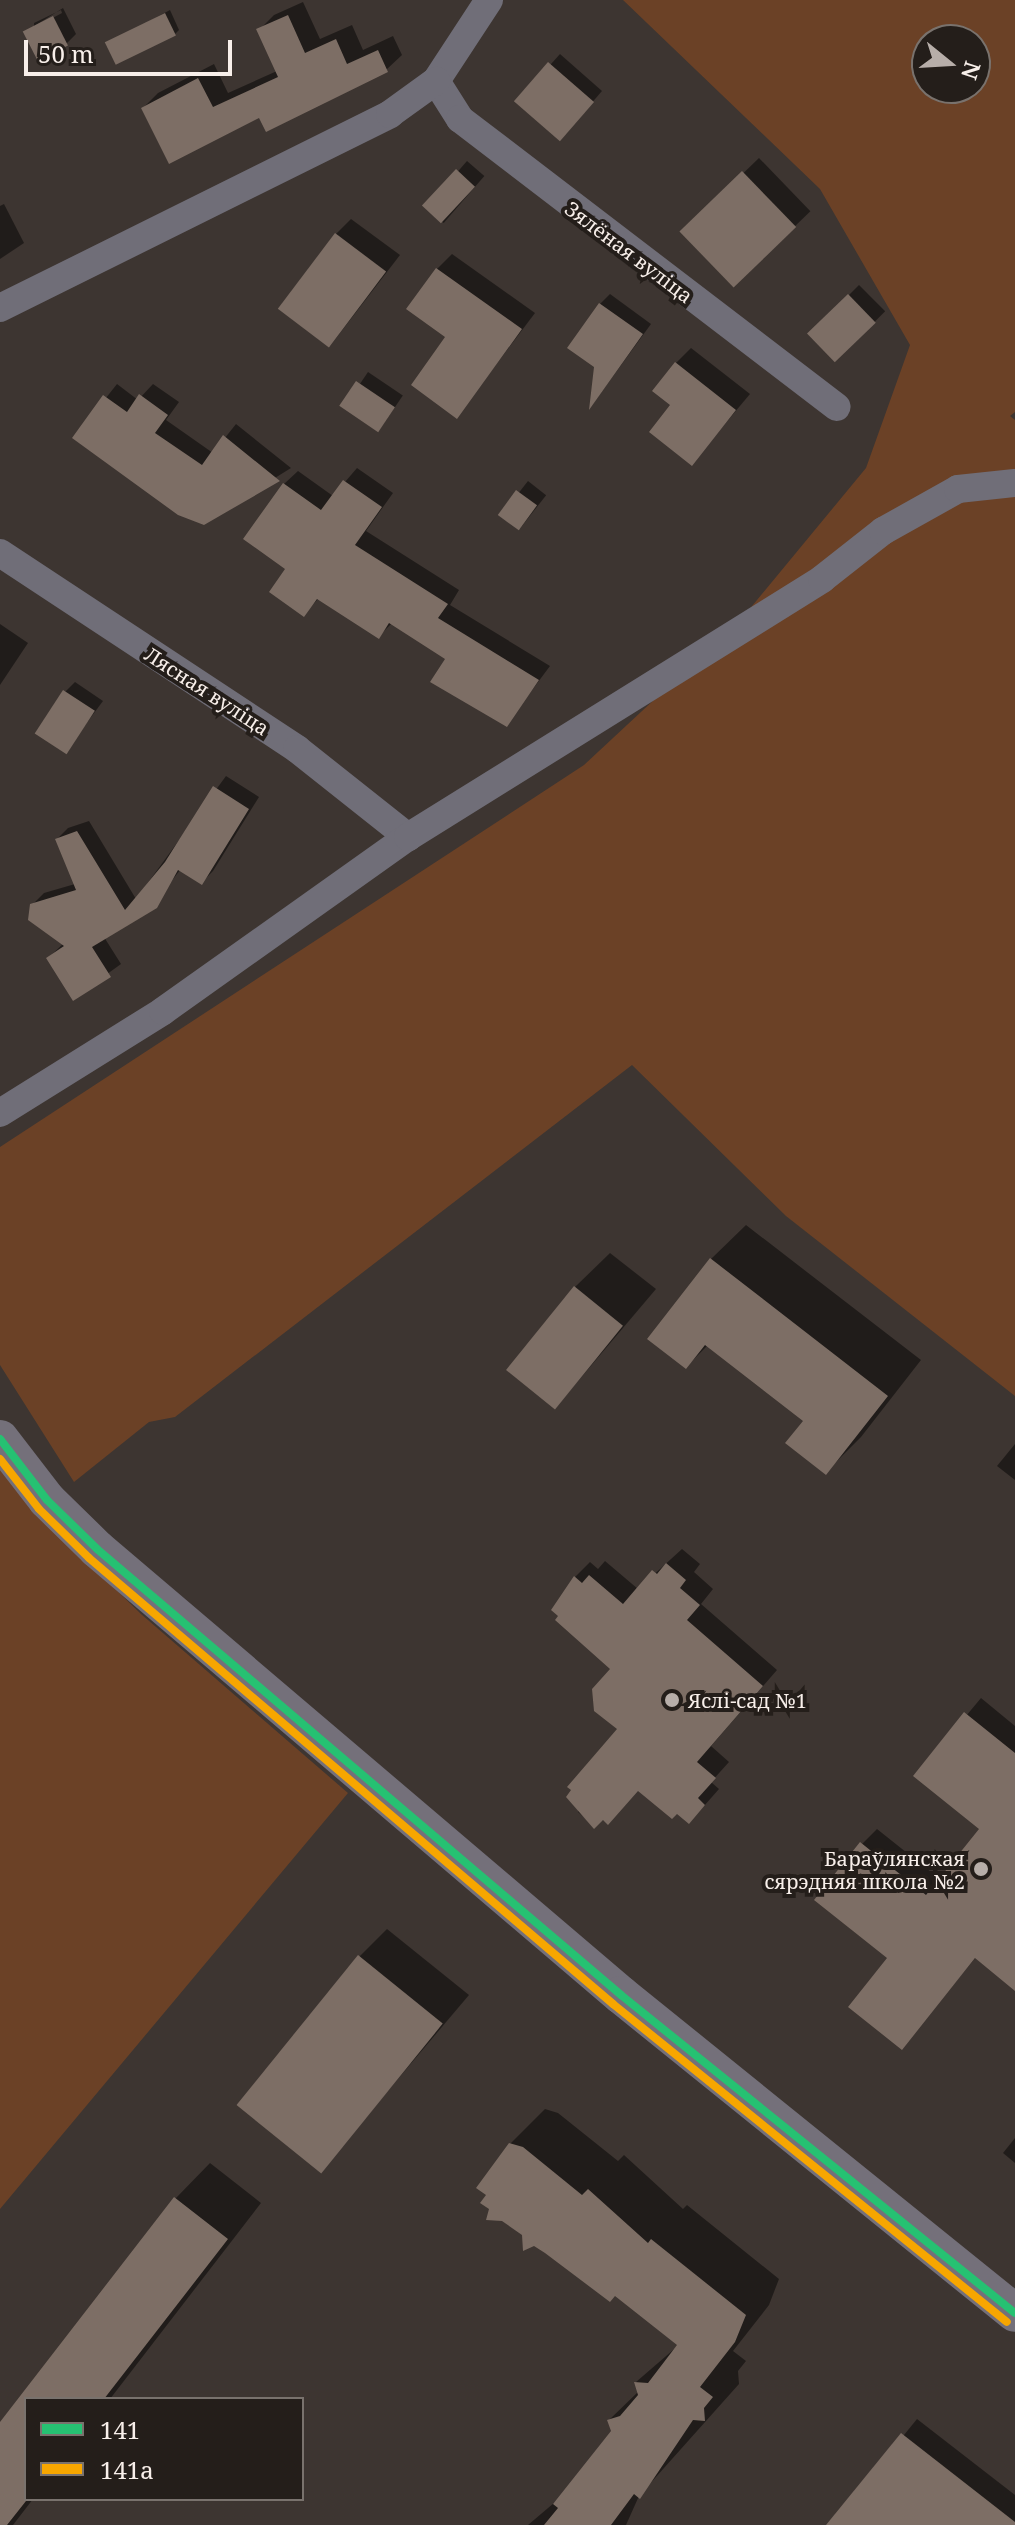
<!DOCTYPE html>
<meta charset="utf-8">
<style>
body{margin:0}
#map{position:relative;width:1015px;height:2525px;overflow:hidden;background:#3d3531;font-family:"Noto Serif",serif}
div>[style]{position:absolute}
.green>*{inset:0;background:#6b4126}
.shadow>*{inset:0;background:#0007;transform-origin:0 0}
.building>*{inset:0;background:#7d6e65;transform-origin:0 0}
.street>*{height:28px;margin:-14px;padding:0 14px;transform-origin:14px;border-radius:14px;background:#706e78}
.secondary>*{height:38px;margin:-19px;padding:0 19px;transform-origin:19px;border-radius:19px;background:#74707a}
.bus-1>*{height:8px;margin:-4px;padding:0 4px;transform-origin:4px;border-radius:4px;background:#26c172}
.bus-2>*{height:8px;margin:-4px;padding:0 4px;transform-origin:4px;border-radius:4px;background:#f7a600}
.dots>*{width:22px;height:22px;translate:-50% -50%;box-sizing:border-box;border:4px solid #241e1a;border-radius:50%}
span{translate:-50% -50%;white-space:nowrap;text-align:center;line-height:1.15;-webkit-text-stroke:8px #241e1a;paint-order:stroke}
.street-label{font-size:20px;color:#f8efea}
.poi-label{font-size:20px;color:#f8efea}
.left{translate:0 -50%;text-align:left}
.right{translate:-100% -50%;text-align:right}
.legend{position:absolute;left:24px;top:2397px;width:280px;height:104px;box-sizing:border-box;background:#241e1a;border:2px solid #79726d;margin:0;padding:10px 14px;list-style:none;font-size:24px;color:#f8efea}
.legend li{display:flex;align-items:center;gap:16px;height:40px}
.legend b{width:40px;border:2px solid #79726d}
.north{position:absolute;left:911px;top:24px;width:80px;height:80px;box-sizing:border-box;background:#241e1a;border:2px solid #79726d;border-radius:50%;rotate:108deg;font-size:22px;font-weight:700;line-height:32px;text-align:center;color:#f8efea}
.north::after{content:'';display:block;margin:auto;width:28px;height:36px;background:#b7aea9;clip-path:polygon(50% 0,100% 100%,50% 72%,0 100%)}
.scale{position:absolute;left:24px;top:40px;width:208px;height:36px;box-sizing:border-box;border:4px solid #f8efea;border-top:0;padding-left:10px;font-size:24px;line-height:28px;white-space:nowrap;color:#f8efea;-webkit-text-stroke:6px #241e1a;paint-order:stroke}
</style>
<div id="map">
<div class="green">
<div style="clip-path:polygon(evenodd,623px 0,1015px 0,1015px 412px,1010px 416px,1015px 420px,1015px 1396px,786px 1216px,632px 1065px,175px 1417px,149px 1422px,74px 1482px,0 1365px,0 1147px,584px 765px,743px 617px,866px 468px,910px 345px,820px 189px,623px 0,927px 40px,975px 40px,975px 88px,927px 88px,927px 40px)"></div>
<div style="clip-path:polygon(0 1465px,23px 1499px,141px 1614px,348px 1793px,0 2209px)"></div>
</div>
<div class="shadow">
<div style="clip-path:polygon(303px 2px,320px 39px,352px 25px,363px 50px,393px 36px,402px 55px,386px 70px,260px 115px,143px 108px,158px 93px,214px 64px,228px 93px,277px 71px,259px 30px,274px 15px)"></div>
<div style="clip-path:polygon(evenodd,63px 8px,76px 34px,66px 44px,25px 32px,63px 8px,61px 10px,62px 13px,34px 28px,34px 23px,61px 10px)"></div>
<div style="clip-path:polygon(170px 10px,179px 30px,175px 34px,107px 44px)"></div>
<div style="clip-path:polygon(560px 54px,602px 91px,569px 129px,517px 102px)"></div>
<div style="left:759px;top:158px;width:74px;height:106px;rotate:46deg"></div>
<div style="left:467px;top:161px;width:23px;height:62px;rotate:41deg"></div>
<div style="clip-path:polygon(4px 204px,24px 243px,0 259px,0 206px)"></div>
<div style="clip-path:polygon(351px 219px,400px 255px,330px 346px,336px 234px)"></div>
<div style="clip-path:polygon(452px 254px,535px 313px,457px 416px,437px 269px)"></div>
<div style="left:859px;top:285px;width:37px;height:70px;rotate:45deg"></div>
<div style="clip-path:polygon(610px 294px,651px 324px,592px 405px,600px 304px)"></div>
<div style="clip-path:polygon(691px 348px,750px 394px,692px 463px,673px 405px,676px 363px)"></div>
<div style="left:368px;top:372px;width:42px;height:42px;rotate:34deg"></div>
<div style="clip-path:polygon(117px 384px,138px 400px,153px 384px,179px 402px,166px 420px,213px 453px,236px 424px,291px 468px,204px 522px,75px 437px)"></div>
<div style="clip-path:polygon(357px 468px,393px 493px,366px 531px,459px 590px,450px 605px,550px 666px,506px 725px,448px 659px,392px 623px,379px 636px,319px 598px,304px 614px,288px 569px,284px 484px,298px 471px,333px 496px)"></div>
<div style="left:528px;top:481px;width:23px;height:43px;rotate:38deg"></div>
<div style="clip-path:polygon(0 624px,28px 643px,0 685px)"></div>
<div style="clip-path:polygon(75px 682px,103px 701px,65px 752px,65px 692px)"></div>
<div style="clip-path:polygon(226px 776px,259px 797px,213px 871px,201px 883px,180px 870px,155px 903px,104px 937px,121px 964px,74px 998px,48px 958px,64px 943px,32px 905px,44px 893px,75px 884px,57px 839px,68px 828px,89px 821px,136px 899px)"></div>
<div style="clip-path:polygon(746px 1225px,921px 1360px,861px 1437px,826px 1472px,806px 1420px,708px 1345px,686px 1367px,711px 1259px)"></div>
<div style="clip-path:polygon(610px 1253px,656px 1289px,556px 1407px,575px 1287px)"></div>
<div style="clip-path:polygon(1015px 1444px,1015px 1480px,997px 1466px)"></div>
<div style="clip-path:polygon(682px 1549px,700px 1564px,694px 1572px,713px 1589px,701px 1604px,777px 1670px,711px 1746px,729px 1762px,711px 1782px,719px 1789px,704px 1806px,639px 1789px,594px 1826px,578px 1812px,620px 1728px,613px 1668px,575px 1577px,590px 1562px,598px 1569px,605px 1561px,638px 1589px)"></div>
<div style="clip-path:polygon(981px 1698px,1015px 1726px,1015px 1988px,976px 1957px,902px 2047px,890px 1958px,862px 1844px,877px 1829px,941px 1880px,982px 1829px,916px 1776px)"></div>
<div style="clip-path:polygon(387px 1929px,469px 1995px,325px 2165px,360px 1956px)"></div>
<div style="clip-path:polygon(545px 2109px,558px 2113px,618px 2161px,624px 2155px,683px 2209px,687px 2205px,779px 2279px,769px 2305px,733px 2351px,746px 2361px,738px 2371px,739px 2384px,639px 2496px,626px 2525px,528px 2525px,561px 2497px,614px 2431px,609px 2420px,639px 2391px,636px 2382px,680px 2344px,510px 2144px)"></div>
<div style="clip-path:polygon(1015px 2138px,1015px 2163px,1003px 2153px)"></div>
<div style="clip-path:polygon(210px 2163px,261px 2203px,110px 2399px,26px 2399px,26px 2499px,33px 2499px,13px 2525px,0 2525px,0 2426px,176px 2198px)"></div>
<div style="clip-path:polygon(917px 2419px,1015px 2495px,1015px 2525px,831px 2525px)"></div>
</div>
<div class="building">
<div style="left:165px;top:13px;width:25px;height:67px;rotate:64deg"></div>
<div style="clip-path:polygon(288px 15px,305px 53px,336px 39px,347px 64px,378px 50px,388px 72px,266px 132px,259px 118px,169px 164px,141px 108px,198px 78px,213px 107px,278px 77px,256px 29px)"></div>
<div style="left:53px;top:16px;width:33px;height:34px;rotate:63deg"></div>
<div style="left:548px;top:62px;width:61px;height:52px;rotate:41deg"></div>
<div style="left:456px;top:169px;width:26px;height:50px;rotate:43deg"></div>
<div style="left:742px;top:171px;width:78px;height:87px;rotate:46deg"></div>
<div style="left:335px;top:233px;width:64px;height:95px;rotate:37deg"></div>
<div style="clip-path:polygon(436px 268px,522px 329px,457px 419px,411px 385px,445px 337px,406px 309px)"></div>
<div style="left:848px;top:294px;width:40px;height:57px;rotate:46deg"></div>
<div style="clip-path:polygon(599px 303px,643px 334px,589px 410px,594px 367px,567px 348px)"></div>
<div style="clip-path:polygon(675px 362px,736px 410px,692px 466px,649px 432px,670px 405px,652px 391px)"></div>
<div style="left:356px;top:381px;width:47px;height:30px;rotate:34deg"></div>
<div style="clip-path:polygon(139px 394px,168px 415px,155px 433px,202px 465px,223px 435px,280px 481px,204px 525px,178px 515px,72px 438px,103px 395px,127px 412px)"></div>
<div style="clip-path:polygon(343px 480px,382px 507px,355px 545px,448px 604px,438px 618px,539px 680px,507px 727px,430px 682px,445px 659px,389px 623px,379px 639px,317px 599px,304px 617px,269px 592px,285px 569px,243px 539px,283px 483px,321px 510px)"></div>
<div style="left:516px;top:490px;width:26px;height:31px;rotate:36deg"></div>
<div style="left:63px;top:690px;width:38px;height:52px;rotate:33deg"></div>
<div style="clip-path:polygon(213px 786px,249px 809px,202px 885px,178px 870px,157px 908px,92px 947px,111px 977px,73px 1001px,46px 958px,64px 946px,28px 920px,30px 904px,76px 890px,55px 839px,77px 831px,125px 910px,165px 862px)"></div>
<div style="clip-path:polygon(710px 1258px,888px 1396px,826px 1475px,785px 1443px,803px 1421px,705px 1345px,686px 1369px,647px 1339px)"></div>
<div style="left:574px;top:1286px;width:63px;height:108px;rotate:39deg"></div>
<div style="clip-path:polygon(666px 1563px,686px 1580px,680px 1588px,700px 1605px,687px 1620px,763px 1686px,697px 1762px,716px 1778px,698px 1798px,705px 1805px,689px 1824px,677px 1814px,672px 1819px,638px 1791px,608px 1825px,603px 1820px,594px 1829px,566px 1797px,571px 1790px,567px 1787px,617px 1729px,594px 1711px,592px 1689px,610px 1669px,555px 1620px,558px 1616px,551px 1610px,574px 1576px,582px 1583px,589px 1575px,623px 1604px,652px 1570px,657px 1574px)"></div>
<div style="clip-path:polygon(964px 1712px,1015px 1753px,1015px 1991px,975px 1958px,902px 2050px,848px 2007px,887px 1958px,814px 1900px,860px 1842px,926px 1895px,979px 1829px,913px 1776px)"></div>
<div style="left:358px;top:1955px;width:109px;height:193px;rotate:39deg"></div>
<div style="clip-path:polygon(509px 2143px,523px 2147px,582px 2195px,588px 2189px,648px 2243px,651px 2239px,746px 2315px,735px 2342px,700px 2387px,713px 2397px,704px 2408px,705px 2421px,693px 2420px,640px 2499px,634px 2494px,611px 2525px,544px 2525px,558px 2508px,553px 2504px,611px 2431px,607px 2420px,620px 2416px,638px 2395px,634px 2382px,648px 2383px,677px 2345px,615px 2296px,610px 2302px,545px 2253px,534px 2246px,523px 2251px,522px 2235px,502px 2221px,486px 2220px,489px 2209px,480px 2203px,486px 2195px,476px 2188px)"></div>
<div style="clip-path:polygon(174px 2197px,228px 2239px,104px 2399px,26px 2399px,26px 2501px,7px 2525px,0 2525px,0 2422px)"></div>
<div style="clip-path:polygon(901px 2433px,1015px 2522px,1015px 2525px,826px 2525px)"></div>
</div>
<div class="street">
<div style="left:489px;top:0;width:97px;rotate:123.2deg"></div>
<div style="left:436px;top:81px;width:45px;rotate:57.7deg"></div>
<div style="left:460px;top:119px;width:474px;rotate:37.4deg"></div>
<div style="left:0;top:308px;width:436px;rotate:-26.4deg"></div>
<div style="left:390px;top:114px;width:57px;rotate:-35.7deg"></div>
<div style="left:0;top:553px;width:356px;rotate:33.4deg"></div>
<div style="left:297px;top:749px;width:142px;rotate:38.4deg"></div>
<div style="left:0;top:1113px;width:192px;rotate:-32deg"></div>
<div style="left:163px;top:1011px;width:301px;rotate:-35.4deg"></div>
<div style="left:408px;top:837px;width:488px;rotate:-31.9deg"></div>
<div style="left:822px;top:579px;width:78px;rotate:-38.2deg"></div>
<div style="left:883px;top:531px;width:86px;rotate:-29.2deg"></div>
<div style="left:958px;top:489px;width:57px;rotate:-6deg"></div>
</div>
<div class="secondary">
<div style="left:0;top:1439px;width:77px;rotate:52.4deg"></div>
<div style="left:47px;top:1500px;width:70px;rotate:44.4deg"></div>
<div style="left:97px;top:1549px;width:688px;rotate:40.4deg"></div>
<div style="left:621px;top:1995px;width:506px;rotate:38.91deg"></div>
</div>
<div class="bus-1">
<div style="left:0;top:1439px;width:77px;rotate:52.4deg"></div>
<div style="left:47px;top:1500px;width:70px;rotate:44.4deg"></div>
<div style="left:97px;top:1549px;width:688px;rotate:40.4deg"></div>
<div style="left:621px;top:1995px;width:506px;rotate:38.91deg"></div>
</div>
<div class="bus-2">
<div style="left:0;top:1459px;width:63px;rotate:52deg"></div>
<div style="left:39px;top:1509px;width:70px;rotate:44.4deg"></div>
<div style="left:89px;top:1558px;width:688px;rotate:40.4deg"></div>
<div style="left:613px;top:2004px;width:506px;rotate:38.91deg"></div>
</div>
<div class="dots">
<div style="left:672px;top:1700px;background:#b7aea9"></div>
<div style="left:981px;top:1869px;background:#b7aea9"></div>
</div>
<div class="street-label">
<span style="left:629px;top:252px;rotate:37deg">Зялёная вуліца</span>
<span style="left:207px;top:691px;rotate:33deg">Лясная вуліца</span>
</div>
<div class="poi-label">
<span class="left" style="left:688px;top:1700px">Яслі-сад №1</span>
<span class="right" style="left:965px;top:1870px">Бараўлянская<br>сярэдняя школа №2</span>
</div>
<ul class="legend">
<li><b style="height:10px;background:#26c172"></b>141</li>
<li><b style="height:10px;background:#f7a600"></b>141а</li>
</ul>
<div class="north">N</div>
<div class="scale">50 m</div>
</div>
